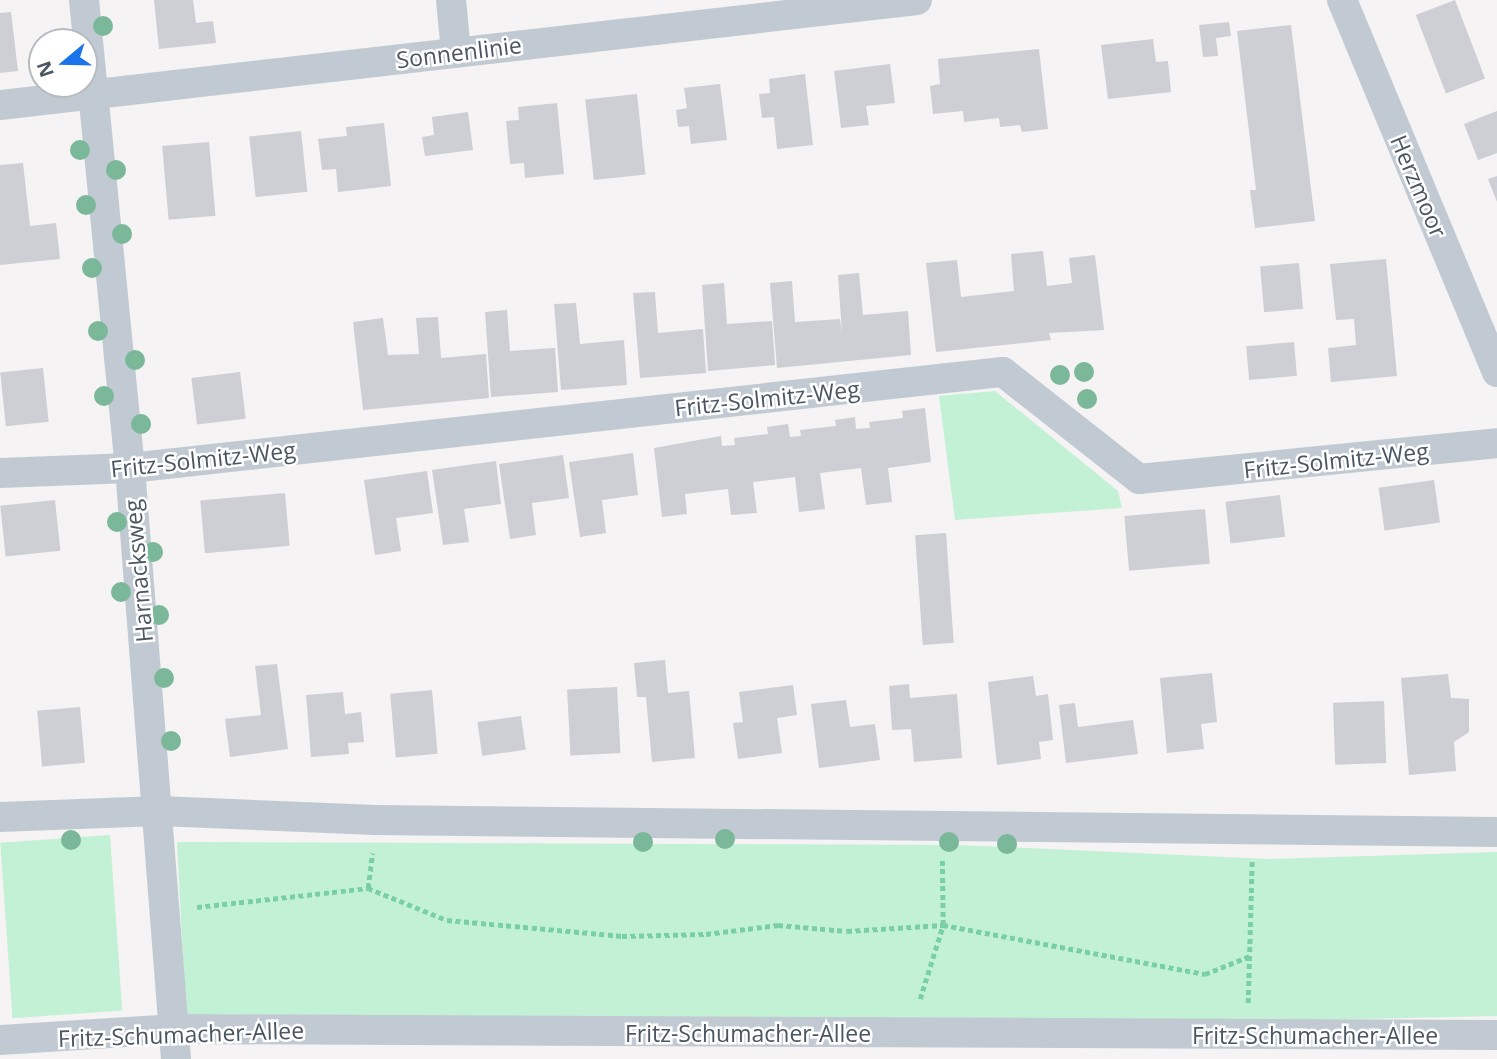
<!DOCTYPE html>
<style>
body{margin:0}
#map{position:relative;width:1497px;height:1059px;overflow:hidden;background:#f5f3f3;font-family:"Open Sans",sans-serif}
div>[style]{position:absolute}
.green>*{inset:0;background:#c3f1d5;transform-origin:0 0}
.building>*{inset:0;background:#cdcfd5;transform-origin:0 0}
.path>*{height:4.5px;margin-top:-2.25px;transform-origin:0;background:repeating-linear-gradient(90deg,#7ad0a6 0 5px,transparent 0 8.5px)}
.street>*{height:30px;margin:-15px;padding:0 15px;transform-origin:15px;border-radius:15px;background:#c1cad2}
.trees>*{width:20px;height:20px;margin:-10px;border-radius:50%;background:#7bb799}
span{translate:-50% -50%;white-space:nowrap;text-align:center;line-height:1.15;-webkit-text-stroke:5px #fff;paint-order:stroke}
.street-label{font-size:23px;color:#4a5661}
.north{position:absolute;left:28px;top:28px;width:70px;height:70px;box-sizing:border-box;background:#fff;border:2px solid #b7bbc0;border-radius:50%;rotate:251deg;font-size:19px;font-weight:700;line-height:28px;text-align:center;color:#4a5661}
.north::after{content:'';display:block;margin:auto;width:24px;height:32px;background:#1a73e8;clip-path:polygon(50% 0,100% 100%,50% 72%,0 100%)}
</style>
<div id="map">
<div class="green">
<div style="clip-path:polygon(995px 391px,1118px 491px,1122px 508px,955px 520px,939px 396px)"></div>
<div style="left:110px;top:835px;width:176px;height:110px;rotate:86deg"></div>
<div style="clip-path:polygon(177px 842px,959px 845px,1268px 859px,1497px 852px,1497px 1016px,1142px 1024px,186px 1019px)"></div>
</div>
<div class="building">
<div style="clip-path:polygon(154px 0,193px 0,196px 23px,213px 21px,216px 43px,159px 49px)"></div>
<div style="left:1455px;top:0;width:84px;height:42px;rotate:69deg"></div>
<div style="clip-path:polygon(11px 12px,18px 71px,0 73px,0 13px)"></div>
<div style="clip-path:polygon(1229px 22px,1231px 36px,1216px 38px,1218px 56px,1203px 57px,1199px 25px)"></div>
<div style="clip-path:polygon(1291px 25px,1315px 221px,1255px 228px,1250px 190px,1256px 190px,1237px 31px)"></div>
<div style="clip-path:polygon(1153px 39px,1156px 62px,1168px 61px,1171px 92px,1108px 99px,1101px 45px)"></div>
<div style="clip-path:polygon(1039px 49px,1048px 129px,1022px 132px,1020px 125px,1000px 127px,999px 118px,964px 122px,963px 111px,933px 114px,930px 86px,940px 84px,938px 59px)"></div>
<div style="clip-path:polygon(890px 64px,895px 103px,866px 106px,869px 125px,841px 128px,834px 71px)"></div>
<div style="clip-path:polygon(805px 74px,813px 145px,777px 149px,774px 117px,762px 118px,759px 94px,770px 93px,769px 79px)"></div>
<div style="clip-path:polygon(720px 84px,727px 140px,691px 144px,689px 126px,678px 127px,676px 110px,687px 108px,684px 88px)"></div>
<div style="left:637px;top:94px;width:81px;height:52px;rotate:84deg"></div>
<div style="clip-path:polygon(557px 103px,564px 174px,525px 178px,524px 163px,510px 164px,506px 121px,519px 120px,518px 107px)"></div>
<div style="clip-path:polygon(1497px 111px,1497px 153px,1478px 160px,1464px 124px)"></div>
<div style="clip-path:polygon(468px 112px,473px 150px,425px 156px,422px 137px,434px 135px,432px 117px)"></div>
<div style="clip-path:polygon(384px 123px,391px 186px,338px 192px,336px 169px,322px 170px,318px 139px,347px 136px,346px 127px)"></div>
<div style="left:301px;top:131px;width:61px;height:52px;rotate:84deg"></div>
<div style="left:209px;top:142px;width:74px;height:47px;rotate:85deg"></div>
<div style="clip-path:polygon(23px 163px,30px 226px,56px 223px,60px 259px,0 265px,0 165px)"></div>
<div style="clip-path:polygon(1497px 176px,1497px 202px,1488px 179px)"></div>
<div style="clip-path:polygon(1043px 251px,1047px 286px,1072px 283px,1069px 258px,1095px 255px,1104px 330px,1049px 333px,1051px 340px,936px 352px,926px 263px,957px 260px,961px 297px,1014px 291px,1011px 254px)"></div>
<div style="clip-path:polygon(1386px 259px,1397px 376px,1331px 382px,1328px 348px,1356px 345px,1354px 319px,1336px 320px,1330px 264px)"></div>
<div style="left:1299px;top:263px;width:46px;height:39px;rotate:85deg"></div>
<div style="clip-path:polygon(859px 273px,863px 315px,908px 311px,911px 355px,777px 368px,770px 283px,792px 281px,795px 322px,840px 319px,842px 334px,838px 275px)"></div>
<div style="clip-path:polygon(724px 283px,727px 324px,772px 321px,775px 365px,708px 371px,702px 285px)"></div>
<div style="clip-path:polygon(655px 292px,658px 333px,703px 329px,706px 373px,640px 378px,633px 293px)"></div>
<div style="clip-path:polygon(576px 303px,580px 344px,624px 340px,627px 385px,561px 390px,554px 304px)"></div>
<div style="clip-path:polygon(507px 310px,510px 351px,555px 348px,558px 392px,491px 397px,485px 312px)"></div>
<div style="clip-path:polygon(438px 317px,441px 358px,486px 354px,489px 398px,363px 410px,353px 322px,383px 318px,388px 355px,419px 354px,416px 318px)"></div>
<div style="left:1294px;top:342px;width:34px;height:48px;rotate:85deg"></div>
<div style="left:43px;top:368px;width:54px;height:43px;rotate:84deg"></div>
<div style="left:240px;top:372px;width:47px;height:49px;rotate:83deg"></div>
<div style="clip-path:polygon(925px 408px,931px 462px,888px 468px,892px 502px,866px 505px,861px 468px,820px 473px,825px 509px,799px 512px,795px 477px,753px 482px,757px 513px,731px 515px,728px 489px,685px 494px,687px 514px,662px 517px,654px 448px,721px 436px,722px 446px,735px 445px,734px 438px,768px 434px,767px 427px,788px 424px,790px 437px,801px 436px,800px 430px,836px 426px,835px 420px,855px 417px,856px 429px,870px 428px,869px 422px,903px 418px,902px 411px)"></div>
<div style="clip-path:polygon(633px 453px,638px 495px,602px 500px,606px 533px,580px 537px,569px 462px)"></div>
<div style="clip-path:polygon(563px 455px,569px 498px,532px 503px,536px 535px,510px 539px,499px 464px)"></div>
<div style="clip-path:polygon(496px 461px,501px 504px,464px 509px,469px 542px,443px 545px,432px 470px)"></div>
<div style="clip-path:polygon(427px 471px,433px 513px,396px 518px,401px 551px,375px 555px,364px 480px)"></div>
<div style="left:1434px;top:480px;width:43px;height:56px;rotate:82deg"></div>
<div style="left:285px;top:493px;width:53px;height:85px;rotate:85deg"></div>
<div style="left:1280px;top:495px;width:42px;height:55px;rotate:83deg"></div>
<div style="left:55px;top:500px;width:51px;height:55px;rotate:84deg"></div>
<div style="left:1205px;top:509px;width:55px;height:81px;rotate:85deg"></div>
<div style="left:946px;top:533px;width:110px;height:31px;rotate:86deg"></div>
<div style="clip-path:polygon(665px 660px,668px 693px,689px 691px,695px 758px,652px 762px,646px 697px,637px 697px,634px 663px)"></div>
<div style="clip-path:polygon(277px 664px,288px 749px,230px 757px,225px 719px,261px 715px,255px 666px)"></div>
<div style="clip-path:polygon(1212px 673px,1217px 722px,1201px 724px,1204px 749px,1167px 753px,1160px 678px)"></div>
<div style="clip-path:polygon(1448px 674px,1451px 698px,1469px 699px,1469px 732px,1454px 742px,1456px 771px,1409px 775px,1401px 678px)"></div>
<div style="clip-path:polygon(1033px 676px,1036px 696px,1048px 694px,1053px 740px,1039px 742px,1041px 759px,997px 765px,988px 682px)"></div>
<div style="clip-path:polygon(909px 684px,910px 698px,957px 694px,962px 758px,914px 762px,911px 729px,892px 730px,889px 686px)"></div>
<div style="clip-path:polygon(793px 685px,797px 715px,777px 718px,782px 753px,738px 759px,733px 723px,743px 722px,739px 692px)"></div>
<div style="left:617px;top:687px;width:66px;height:50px;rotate:87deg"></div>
<div style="left:432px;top:690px;width:64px;height:42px;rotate:85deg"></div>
<div style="clip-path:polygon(343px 692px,345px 714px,361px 712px,364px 742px,348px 743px,349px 754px,311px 757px,306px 695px)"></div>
<div style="clip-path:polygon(846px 700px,850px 727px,875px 724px,880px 760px,819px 768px,811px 704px)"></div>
<div style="left:1384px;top:701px;width:62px;height:51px;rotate:88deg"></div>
<div style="clip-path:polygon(1075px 703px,1078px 727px,1133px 720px,1138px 754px,1066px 763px,1059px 705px)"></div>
<div style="left:80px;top:707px;width:56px;height:43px;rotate:85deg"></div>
<div style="left:521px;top:716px;width:34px;height:44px;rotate:82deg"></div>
</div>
<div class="path">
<div style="left:368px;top:888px;width:35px;rotate:-83deg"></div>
<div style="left:197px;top:907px;width:172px;rotate:-6.3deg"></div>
<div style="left:368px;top:888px;width:85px;rotate:22.1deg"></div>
<div style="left:447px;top:920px;width:176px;rotate:5.2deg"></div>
<div style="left:622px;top:936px;width:84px;rotate:-1.4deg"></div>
<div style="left:706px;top:934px;width:73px;rotate:-7.1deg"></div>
<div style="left:778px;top:925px;width:69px;rotate:5deg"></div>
<div style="left:847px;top:931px;width:96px;rotate:-3.6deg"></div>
<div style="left:943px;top:925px;width:267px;rotate:10.6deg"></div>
<div style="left:1205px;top:974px;width:48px;rotate:-21.8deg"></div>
<div style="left:920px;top:999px;width:77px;rotate:-72.7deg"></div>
<div style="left:943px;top:925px;width:68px;rotate:-90.8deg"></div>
<div style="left:1248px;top:1003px;width:142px;rotate:-88.4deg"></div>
</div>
<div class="street">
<div style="left:84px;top:0;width:470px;rotate:84.4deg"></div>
<div style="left:130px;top:468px;width:593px;rotate:85.55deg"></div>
<div style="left:451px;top:0;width:52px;rotate:84.5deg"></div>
<div style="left:1342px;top:0;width:403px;rotate:67.4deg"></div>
<div style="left:0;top:105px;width:923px;rotate:-6.53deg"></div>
<div style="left:0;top:473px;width:130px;rotate:-2.2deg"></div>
<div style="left:130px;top:468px;width:878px;rotate:-6.28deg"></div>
<div style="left:1003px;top:372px;width:173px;rotate:38.2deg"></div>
<div style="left:1139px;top:479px;width:360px;rotate:-5.7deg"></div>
<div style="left:0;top:817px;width:159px;rotate:-2.2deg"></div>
<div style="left:159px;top:811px;width:216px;rotate:2.4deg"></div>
<div style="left:375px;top:820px;width:1122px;rotate:0.61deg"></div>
<div style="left:0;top:1040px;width:173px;rotate:-3.6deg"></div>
<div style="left:173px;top:1029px;width:1324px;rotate:0.26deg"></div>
</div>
<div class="trees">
<div style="left:103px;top:26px"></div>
<div style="left:80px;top:150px"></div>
<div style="left:116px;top:170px"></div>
<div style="left:86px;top:205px"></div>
<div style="left:122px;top:234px"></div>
<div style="left:92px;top:268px"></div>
<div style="left:98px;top:331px"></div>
<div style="left:135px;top:360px"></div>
<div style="left:1084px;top:372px"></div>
<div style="left:1060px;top:375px"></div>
<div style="left:104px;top:396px"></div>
<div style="left:1087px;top:399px"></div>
<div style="left:141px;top:424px"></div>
<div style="left:117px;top:522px"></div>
<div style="left:153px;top:552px"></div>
<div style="left:121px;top:592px"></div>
<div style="left:159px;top:615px"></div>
<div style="left:164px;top:678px"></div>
<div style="left:171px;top:741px"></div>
<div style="left:725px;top:839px"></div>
<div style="left:71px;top:840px"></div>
<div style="left:643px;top:842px"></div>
<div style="left:949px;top:842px"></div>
<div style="left:1007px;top:844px"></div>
</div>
<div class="street-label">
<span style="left:459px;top:52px;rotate:-7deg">Sonnenlinie</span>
<span style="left:1419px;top:186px;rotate:67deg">Herzmoor</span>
<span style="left:767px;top:398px;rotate:-6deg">Fritz-Solmitz-Weg</span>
<span style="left:203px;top:459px;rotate:-6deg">Fritz-Solmitz-Weg</span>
<span style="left:1336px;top:460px;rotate:-6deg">Fritz-Solmitz-Weg</span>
<span style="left:138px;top:571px;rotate:-95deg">Harnacksweg</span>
<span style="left:748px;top:1033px">Fritz-Schumacher-Allee</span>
<span style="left:181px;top:1034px;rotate:-2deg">Fritz-Schumacher-Allee</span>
<span style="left:1315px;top:1035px">Fritz-Schumacher-Allee</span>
</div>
<div class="north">N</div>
</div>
